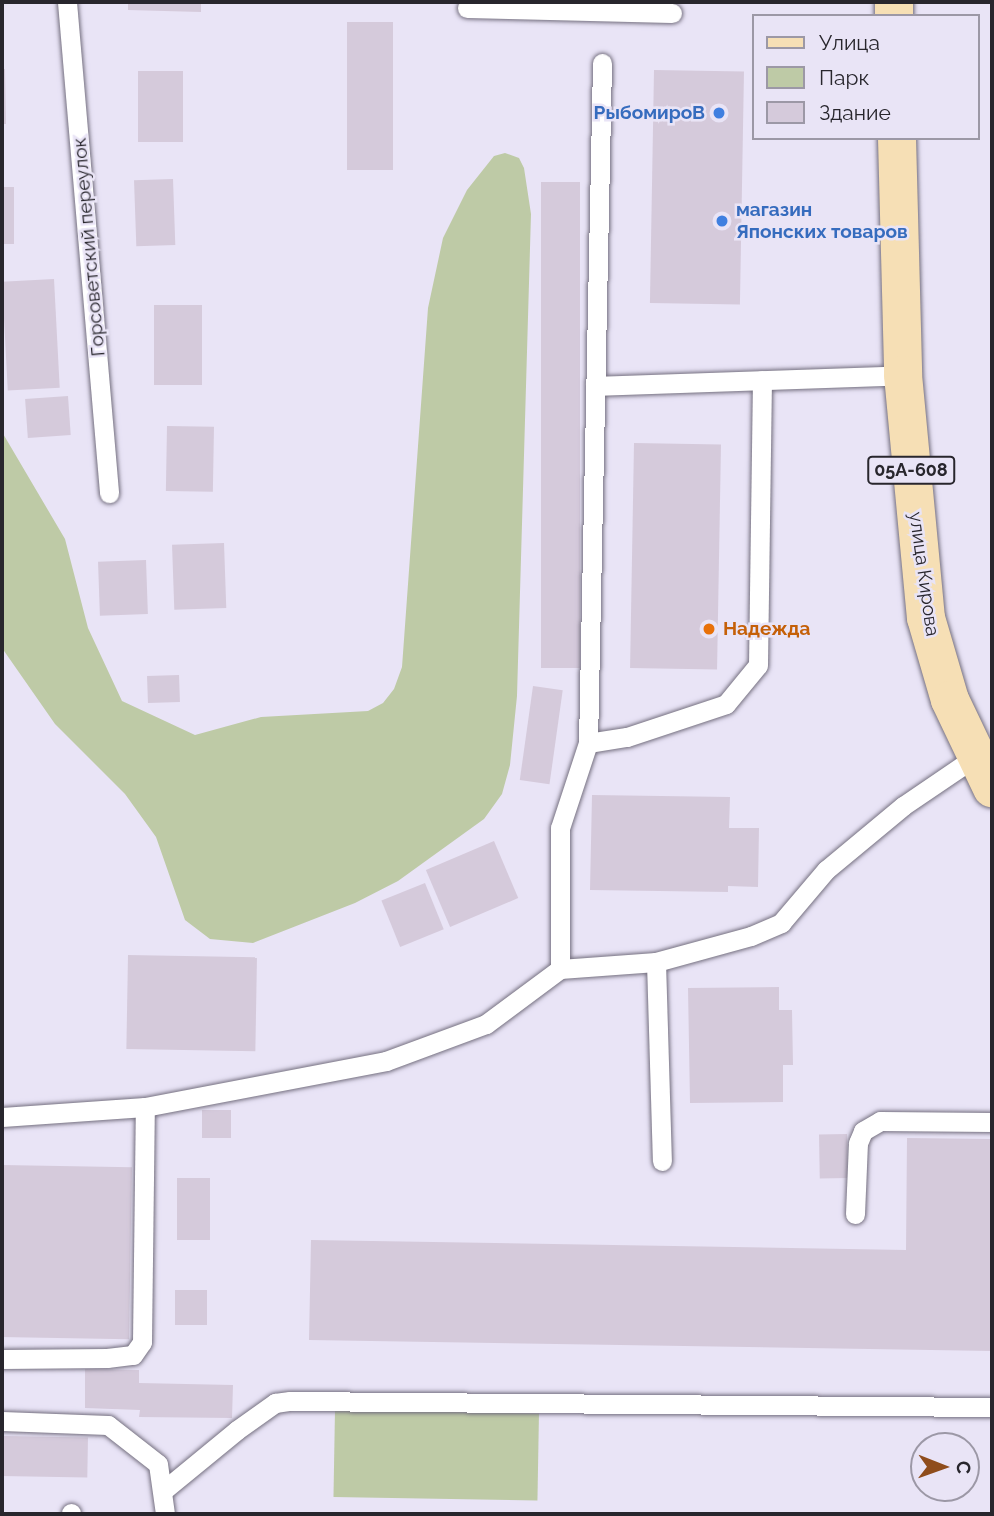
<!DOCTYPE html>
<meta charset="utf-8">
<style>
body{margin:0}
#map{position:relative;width:994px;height:1516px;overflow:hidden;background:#e9e4f6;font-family:Raleway,sans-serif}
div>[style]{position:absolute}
.green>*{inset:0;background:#becaa6;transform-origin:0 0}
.building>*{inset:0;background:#d5cadb;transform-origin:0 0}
.roads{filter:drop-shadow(0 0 2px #757080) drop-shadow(0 0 2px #757080)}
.lane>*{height:19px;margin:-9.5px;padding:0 9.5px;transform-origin:9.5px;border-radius:9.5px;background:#fff}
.primary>*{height:38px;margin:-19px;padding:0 19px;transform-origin:19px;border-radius:19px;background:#f6dfb5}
.dots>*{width:19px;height:19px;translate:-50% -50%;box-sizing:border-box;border:4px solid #e9e4f6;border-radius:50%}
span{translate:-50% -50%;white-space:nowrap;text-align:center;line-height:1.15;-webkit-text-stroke:5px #e9e4f6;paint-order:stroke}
.shield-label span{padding:2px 5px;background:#e9e4f6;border:2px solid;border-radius:5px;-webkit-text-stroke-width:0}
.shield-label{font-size:18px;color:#28262d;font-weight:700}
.shop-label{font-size:19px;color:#366cbe;font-weight:700}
.right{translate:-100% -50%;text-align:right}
.left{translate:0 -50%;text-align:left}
.street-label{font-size:19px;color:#28262d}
.food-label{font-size:19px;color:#c56008;font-weight:700}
.frame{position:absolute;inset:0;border:4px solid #28262d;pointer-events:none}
.legend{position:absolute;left:752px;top:14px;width:228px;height:126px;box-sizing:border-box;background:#e9e4f6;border:2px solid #9c98a6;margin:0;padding:9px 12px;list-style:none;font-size:21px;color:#28262d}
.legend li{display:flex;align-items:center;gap:14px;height:35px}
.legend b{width:35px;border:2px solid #9c98a6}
.north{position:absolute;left:910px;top:1432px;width:70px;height:70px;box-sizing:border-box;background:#e9e4f6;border:2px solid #9c98a6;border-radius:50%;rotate:91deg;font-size:19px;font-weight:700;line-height:28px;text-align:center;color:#28262d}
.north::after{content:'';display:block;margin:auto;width:24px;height:32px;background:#8f4d1c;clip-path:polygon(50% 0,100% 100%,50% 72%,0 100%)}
</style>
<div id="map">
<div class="green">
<div style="clip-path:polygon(505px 153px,519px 158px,524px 168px,531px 214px,517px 696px,510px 765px,502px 794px,484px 819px,398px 881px,355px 903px,253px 943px,210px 939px,185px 920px,156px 837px,125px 794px,55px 724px,2px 648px,2px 432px,65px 539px,88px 628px,122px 701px,195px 735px,261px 717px,368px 711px,383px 703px,394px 689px,402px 667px,428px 308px,443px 238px,467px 190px,494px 156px)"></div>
<div style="left:335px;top:1410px;width:204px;height:87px;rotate:1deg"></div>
</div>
<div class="building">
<div style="clip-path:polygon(128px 2px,201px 2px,201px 12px,128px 10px)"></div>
<div style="left:347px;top:22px;width:46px;height:148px"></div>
<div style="clip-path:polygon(2px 69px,5px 69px,6px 124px,2px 124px)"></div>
<div style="left:654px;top:70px;width:90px;height:233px;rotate:1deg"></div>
<div style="left:138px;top:71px;width:45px;height:71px"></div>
<div style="left:173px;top:179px;width:66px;height:39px;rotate:88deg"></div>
<div style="left:541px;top:182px;width:39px;height:486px"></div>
<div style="left:2px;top:187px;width:12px;height:57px"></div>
<div style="left:54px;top:279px;width:109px;height:52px;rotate:87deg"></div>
<div style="left:202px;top:305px;width:80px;height:48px;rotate:90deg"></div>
<div style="left:68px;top:396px;width:39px;height:43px;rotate:86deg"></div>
<div style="left:167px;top:426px;width:47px;height:65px;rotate:1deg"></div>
<div style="left:634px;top:443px;width:87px;height:225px;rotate:1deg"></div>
<div style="left:224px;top:543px;width:65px;height:52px;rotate:88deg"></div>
<div style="left:146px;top:560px;width:54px;height:48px;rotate:88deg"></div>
<div style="left:179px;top:675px;width:27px;height:32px;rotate:88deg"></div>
<div style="left:533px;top:686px;width:30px;height:95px;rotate:8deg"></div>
<div style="clip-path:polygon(592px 795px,730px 797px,729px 828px,759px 828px,758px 887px,728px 886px,728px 892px,590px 890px)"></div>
<div style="left:494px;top:841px;width:62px;height:74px;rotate:67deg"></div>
<div style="left:425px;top:883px;width:50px;height:47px;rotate:68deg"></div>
<div style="left:128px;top:955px;width:129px;height:94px;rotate:1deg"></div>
<div style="clip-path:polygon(779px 987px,779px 1010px,792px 1010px,793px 1065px,783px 1065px,783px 1102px,690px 1103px,688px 988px)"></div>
<div style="left:202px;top:1110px;width:29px;height:28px"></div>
<div style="left:847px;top:1134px;width:44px;height:28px;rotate:89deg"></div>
<div style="clip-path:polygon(907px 1138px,992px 1139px,992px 1351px,309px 1340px,311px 1240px,906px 1250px)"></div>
<div style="left:2px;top:1165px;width:130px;height:172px;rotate:1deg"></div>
<div style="left:177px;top:1178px;width:33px;height:62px"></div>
<div style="left:175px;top:1290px;width:32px;height:35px"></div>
<div style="clip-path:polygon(85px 1369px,139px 1370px,139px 1383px,233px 1385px,232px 1418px,139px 1417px,140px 1410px,85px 1408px)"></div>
<div style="left:2px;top:1436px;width:86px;height:40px;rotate:1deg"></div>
</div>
<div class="roads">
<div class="lane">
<div style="left:67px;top:2px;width:493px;rotate:85.1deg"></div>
<div style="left:467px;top:8px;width:205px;rotate:1.4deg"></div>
<div style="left:595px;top:386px;width:308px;rotate:-2deg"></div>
<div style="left:588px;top:743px;width:39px;rotate:-9deg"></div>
<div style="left:627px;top:737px;width:104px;rotate:-18.4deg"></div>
<div style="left:726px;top:704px;width:50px;rotate:-50.6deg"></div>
<div style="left:758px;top:665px;width:285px;rotate:-89.2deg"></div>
<div style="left:656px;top:962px;width:199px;rotate:88.3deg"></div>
<div style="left:560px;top:969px;width:141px;rotate:-90deg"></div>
<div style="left:560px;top:828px;width:89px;rotate:-71.8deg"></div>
<div style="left:588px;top:743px;width:680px;rotate:-88.82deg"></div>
<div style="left:2px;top:1117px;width:143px;rotate:-4deg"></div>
<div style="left:145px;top:1107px;width:245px;rotate:-10.8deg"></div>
<div style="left:386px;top:1061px;width:107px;rotate:-20.3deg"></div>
<div style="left:486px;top:1024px;width:92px;rotate:-36.6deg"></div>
<div style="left:560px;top:969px;width:96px;rotate:-4.2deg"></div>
<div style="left:656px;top:962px;width:98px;rotate:-15.3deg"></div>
<div style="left:751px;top:936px;width:33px;rotate:-23deg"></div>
<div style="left:781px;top:923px;width:70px;rotate:-49.7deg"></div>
<div style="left:826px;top:870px;width:100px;rotate:-39.7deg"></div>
<div style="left:903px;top:806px;width:87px;rotate:-34.2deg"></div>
<div style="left:855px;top:1214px;width:71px;rotate:-87.6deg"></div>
<div style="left:858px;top:1143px;width:13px;rotate:-67deg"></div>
<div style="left:863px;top:1131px;width:20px;rotate:-30deg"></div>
<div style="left:880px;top:1121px;width:112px;rotate:0.5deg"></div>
<div style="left:2px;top:1359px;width:105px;rotate:-0.5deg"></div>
<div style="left:107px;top:1358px;width:26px;rotate:-7deg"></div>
<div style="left:133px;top:1355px;width:16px;rotate:-55deg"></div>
<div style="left:142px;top:1342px;width:235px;rotate:-89.3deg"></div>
<div style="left:2px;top:1421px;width:106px;rotate:2.2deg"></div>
<div style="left:108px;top:1425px;width:63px;rotate:38deg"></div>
<div style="left:158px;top:1464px;width:50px;rotate:82deg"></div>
<div style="left:164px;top:1490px;width:94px;rotate:-39.4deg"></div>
<div style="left:237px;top:1430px;width:47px;rotate:-35.4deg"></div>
<div style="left:275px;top:1403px;width:15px;rotate:-8deg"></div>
<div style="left:290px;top:1401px;width:702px;rotate:0.49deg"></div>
<div style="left:71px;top:1514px;width:1px;rotate:-90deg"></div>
</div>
<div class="primary">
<div style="left:894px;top:2px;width:14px;rotate:90deg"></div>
<div style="left:897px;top:138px;width:237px;rotate:88.5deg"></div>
<div style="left:903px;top:375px;width:244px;rotate:84.6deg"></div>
<div style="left:926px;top:618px;width:85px;rotate:73.7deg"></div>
<div style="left:950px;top:700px;width:98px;rotate:64.5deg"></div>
</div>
</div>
<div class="dots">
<div style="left:719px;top:113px;background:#3f7fe0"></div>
<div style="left:722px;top:221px;background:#3f7fe0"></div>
<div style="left:709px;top:629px;background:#e8710a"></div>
</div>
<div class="shield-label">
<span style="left:911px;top:470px">05А-608</span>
</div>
<div class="shop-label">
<span class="right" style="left:705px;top:113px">РыбомироВ</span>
<span class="left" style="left:736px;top:221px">магазин<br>Японских товаров</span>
</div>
<div class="street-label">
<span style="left:89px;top:247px;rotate:-95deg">Горсоветский переулок</span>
<span style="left:924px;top:574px;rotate:82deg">улица Кирова</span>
</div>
<div class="food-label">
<span class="left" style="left:723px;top:629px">Надежда</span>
</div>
<div class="frame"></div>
<ul class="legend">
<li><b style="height:9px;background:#f6dfb5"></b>Улица</li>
<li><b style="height:19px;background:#becaa6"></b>Парк</li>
<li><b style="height:19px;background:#d5cadb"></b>Здание</li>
</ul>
<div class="north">С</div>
</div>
